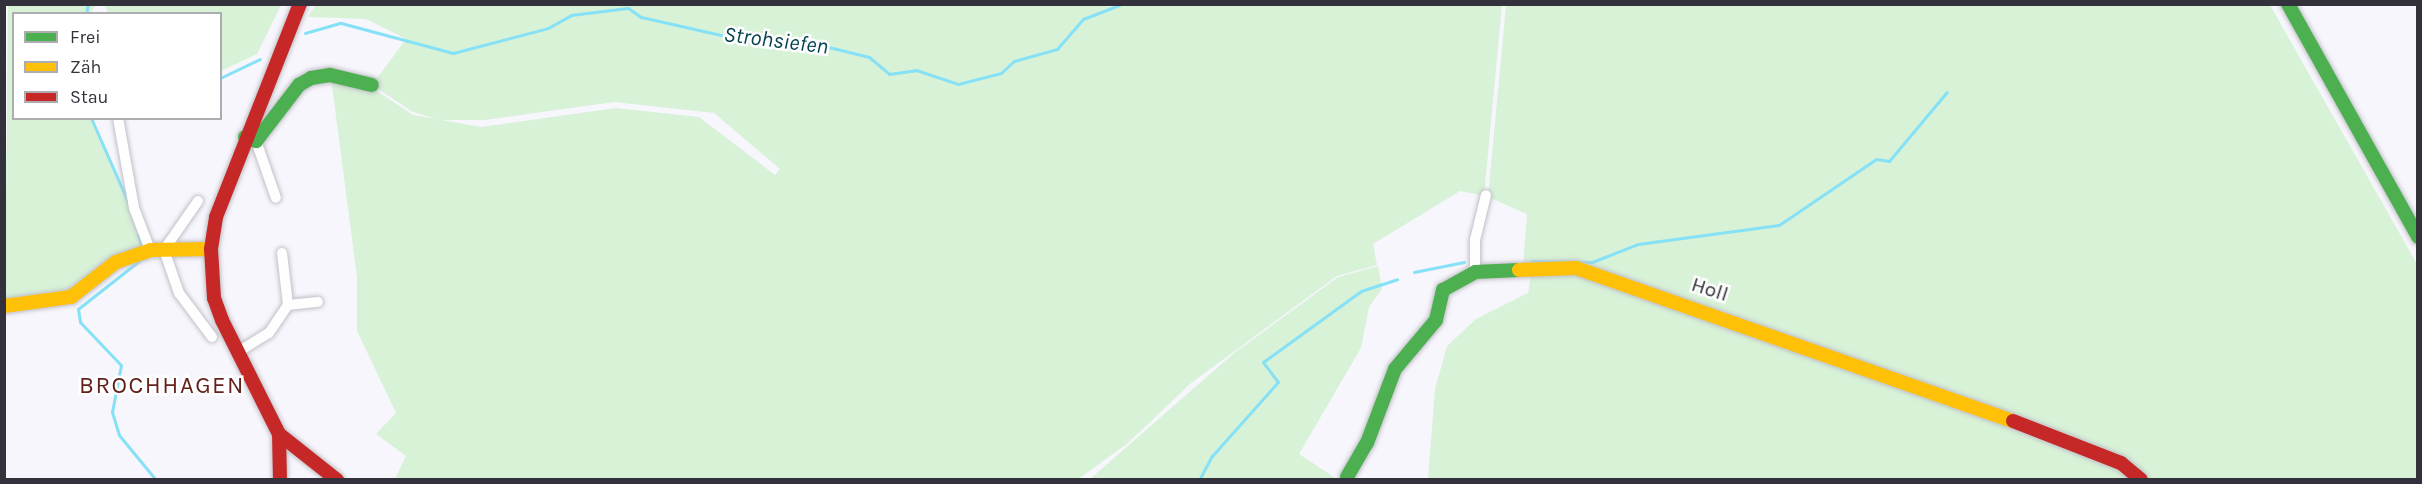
<!DOCTYPE html>
<meta charset="utf-8">
<style>
body{margin:0}
#map{position:relative;width:2422px;height:484px;overflow:hidden;background:#f7f6fc;font-family:Karla,sans-serif}
div>[style]{position:absolute}
.green>*{inset:0;background:#d7f2d7}
.stream>*{height:3px;margin:-1.5px;padding:0 1.5px;transform-origin:1.5px;border-radius:1.5px;background:#86e1f7}
.roads{filter:drop-shadow(0 0 2px #c1c0c7) drop-shadow(0 0 2px #c1c0c7)}
.street>*{height:10px;margin:-5px;padding:0 5px;transform-origin:5px;border-radius:5px;background:#fefeff}
.fast>*{height:14px;margin:-7px;padding:0 7px;transform-origin:7px;border-radius:7px;background:#4caf50}
.slow>*{height:14px;margin:-7px;padding:0 7px;transform-origin:7px;border-radius:7px;background:#ffc107}
.jam>*{height:14px;margin:-7px;padding:0 7px;transform-origin:7px;border-radius:7px;background:#c62828}
span{translate:-50% -50%;white-space:nowrap;text-align:center;line-height:1.15;-webkit-text-stroke:5px #fff;paint-order:stroke}
.street-label{font-size:21px;color:#33323c}
.water-label{font-size:22px;color:#04424e;font-style:italic}
.quarter-label{font-size:24px;color:#631f19;letter-spacing:1.5px}
.frame{position:absolute;inset:0;border:6px solid #33323c;pointer-events:none}
.legend{position:absolute;left:12px;top:12px;width:210px;height:108px;box-sizing:border-box;background:#fff;border:2px solid #adadb1;margin:0;padding:8px 10px;list-style:none;font-size:18px;color:#33323c}
.legend li{display:flex;align-items:center;gap:12px;height:30px}
.legend b{width:30px;border:2px solid #adadb1}
</style>
<div id="map">
<div class="green">
<div style="clip-path:polygon(316px 4px,1502px 5px,1484px 196px,1460px 191px,1373px 244px,1377px 265px,1337px 276px,1191px 383px,1128px 443px,1077px 480px,395px 479px,406px 456px,376px 434px,396px 413px,357px 331px,357px 277px,331px 78px,371px 87px,413px 115px,481px 127px,616px 108px,699px 117px,775px 175px,780px 169px,714px 113px,614px 102px,484px 120px,439px 120px,413px 112px,372px 85px,406px 39px,366px 19px,308px 17px)"></div>
<div style="clip-path:polygon(8px 5px,96px 5px,90px 13px,14px 14px,14px 118px,93px 119px,146px 248px,71px 296px,5px 302px)"></div>
<div style="clip-path:polygon(105px 5px,105px 4px,281px 5px,257px 54px,221px 71px,220px 14px,108px 13px)"></div>
<div style="clip-path:polygon(1506px 5px,2270px 5px,2417px 264px,2417px 479px,2146px 479px,2121px 459px,1578px 263px,1523px 266px,1527px 214px,1488px 197px)"></div>
<div style="clip-path:polygon(1378px 266px,1382px 289px,1369px 307px,1361px 348px,1299px 454px,1337px 479px,1090px 479px,1233px 354px,1338px 277px)"></div>
<div style="clip-path:polygon(1532px 270px,1584px 275px,1771px 334px,2118px 466px,2133px 480px,1428px 480px,1435px 389px,1447px 346px,1476px 319px,1528px 293px)"></div>
</div>
<div class="stream">
<div style="left:86px;top:14px;width:10px;rotate:-79deg"></div>
<div style="left:305px;top:33px;width:37px;rotate:-16deg"></div>
<div style="left:341px;top:23px;width:116px;rotate:15deg"></div>
<div style="left:453px;top:53px;width:98px;rotate:-14.7deg"></div>
<div style="left:548px;top:28px;width:26px;rotate:-29deg"></div>
<div style="left:571px;top:15px;width:57px;rotate:-7deg"></div>
<div style="left:628px;top:8px;width:16px;rotate:35deg"></div>
<div style="left:641px;top:17px;width:123px;rotate:12.7deg"></div>
<div style="left:761px;top:44px;width:51px;rotate:-1.1deg"></div>
<div style="left:812px;top:43px;width:59px;rotate:13.8deg"></div>
<div style="left:869px;top:57px;width:26px;rotate:40deg"></div>
<div style="left:889px;top:74px;width:27px;rotate:-8deg"></div>
<div style="left:916px;top:70px;width:44px;rotate:18.4deg"></div>
<div style="left:958px;top:84px;width:44px;rotate:-14.3deg"></div>
<div style="left:1001px;top:73px;width:18px;rotate:-43deg"></div>
<div style="left:1014px;top:61px;width:45px;rotate:-15.6deg"></div>
<div style="left:1057px;top:49px;width:40px;rotate:-49deg"></div>
<div style="left:1083px;top:19px;width:42px;rotate:-21deg"></div>
<div style="left:220px;top:78px;width:44px;rotate:-25.4deg"></div>
<div style="left:91px;top:118px;width:92px;rotate:66.2deg"></div>
<div style="left:138px;top:234px;width:14px;rotate:73deg"></div>
<div style="left:144px;top:257px;width:84px;rotate:141.8deg"></div>
<div style="left:78px;top:309px;width:13px;rotate:81deg"></div>
<div style="left:80px;top:322px;width:59px;rotate:46.4deg"></div>
<div style="left:121px;top:365px;width:48px;rotate:100.8deg"></div>
<div style="left:112px;top:412px;width:24px;rotate:73deg"></div>
<div style="left:119px;top:435px;width:58px;rotate:50.6deg"></div>
<div style="left:1532px;top:261px;width:60px;rotate:1deg"></div>
<div style="left:1592px;top:262px;width:49px;rotate:-21.4deg"></div>
<div style="left:1638px;top:244px;width:142px;rotate:-7.7deg"></div>
<div style="left:1779px;top:225px;width:117px;rotate:-34.2deg"></div>
<div style="left:1876px;top:159px;width:13px;rotate:9deg"></div>
<div style="left:1889px;top:161px;width:90px;rotate:-50deg"></div>
<div style="left:1414px;top:272px;width:51px;rotate:-11.3deg"></div>
<div style="left:1199px;top:480px;width:27px;rotate:-62deg"></div>
<div style="left:1212px;top:456px;width:99px;rotate:-48.3deg"></div>
<div style="left:1278px;top:382px;width:25px;rotate:-127deg"></div>
<div style="left:1263px;top:362px;width:121px;rotate:-35.9deg"></div>
<div style="left:1361px;top:291px;width:38px;rotate:-18deg"></div>
</div>
<div class="roads">
<div class="street">
<div style="left:118px;top:118px;width:91px;rotate:79.9deg"></div>
<div style="left:134px;top:208px;width:45px;rotate:69.1deg"></div>
<div style="left:256px;top:141px;width:60px;rotate:70.7deg"></div>
<div style="left:198px;top:201px;width:60px;rotate:124.8deg"></div>
<div style="left:164px;top:250px;width:46px;rotate:70.8deg"></div>
<div style="left:179px;top:293px;width:55px;rotate:53.1deg"></div>
<div style="left:282px;top:253px;width:52px;rotate:83.4deg"></div>
<div style="left:1475px;top:272px;width:32px;rotate:-90deg"></div>
<div style="left:1475px;top:240px;width:46px;rotate:-76.3deg"></div>
<div style="left:238px;top:352px;width:36px;rotate:-32deg"></div>
<div style="left:269px;top:333px;width:34px;rotate:-56deg"></div>
<div style="left:288px;top:305px;width:30px;rotate:-6deg"></div>
</div>
<div class="fast">
<div style="left:2288px;top:4px;width:267px;rotate:60.8deg"></div>
<div style="left:245px;top:137px;width:12px;rotate:20deg"></div>
<div style="left:256px;top:141px;width:71px;rotate:-52.5deg"></div>
<div style="left:299px;top:85px;width:14px;rotate:-30deg"></div>
<div style="left:311px;top:78px;width:19px;rotate:-9deg"></div>
<div style="left:330px;top:75px;width:43px;rotate:13.4deg"></div>
<div style="left:1347px;top:477px;width:39px;rotate:-60deg"></div>
<div style="left:1367px;top:443px;width:79px;rotate:-69.3deg"></div>
<div style="left:1395px;top:369px;width:64px;rotate:-50.1deg"></div>
<div style="left:1436px;top:320px;width:31px;rotate:-77deg"></div>
<div style="left:1443px;top:290px;width:37px;rotate:-29deg"></div>
<div style="left:1475px;top:272px;width:44px;rotate:-2.6deg"></div>
</div>
<div class="slow">
<div style="left:1519px;top:270px;width:57px;rotate:-2deg"></div>
<div style="left:1576px;top:268px;width:463px;rotate:19.3deg"></div>
<div style="left:4px;top:306px;width:68px;rotate:-7.7deg"></div>
<div style="left:71px;top:297px;width:57px;rotate:-37.9deg"></div>
<div style="left:116px;top:262px;width:36px;rotate:-19deg"></div>
<div style="left:150px;top:250px;width:61px;rotate:-0.9deg"></div>
</div>
<div class="jam">
<div style="left:2013px;top:421px;width:116px;rotate:21.3deg"></div>
<div style="left:2121px;top:463px;width:26px;rotate:40deg"></div>
<div style="left:279px;top:434px;width:74px;rotate:38.4deg"></div>
<div style="left:280px;top:480px;width:46px;rotate:-91.2deg"></div>
<div style="left:279px;top:434px;width:127px;rotate:-116.6deg"></div>
<div style="left:222px;top:320px;width:23px;rotate:-110deg"></div>
<div style="left:214px;top:298px;width:49px;rotate:-93.5deg"></div>
<div style="left:211px;top:249px;width:32px;rotate:-81deg"></div>
<div style="left:216px;top:217px;width:229px;rotate:-68.5deg"></div>
</div>
</div>
<div class="street-label">
<span style="left:1710px;top:289px;rotate:18deg">Holl</span>
</div>
<div class="water-label">
<span style="left:776px;top:41px;rotate:7deg">Strohsiefen</span>
</div>
<div class="quarter-label">
<span style="left:162px;top:386px">BROCHHAGEN</span>
</div>
<div class="frame"></div>
<ul class="legend">
<li><b style="height:8px;background:#4caf50"></b>Frei</li>
<li><b style="height:8px;background:#ffc107"></b>Zäh</li>
<li><b style="height:8px;background:#c62828"></b>Stau</li>
</ul>
</div>
